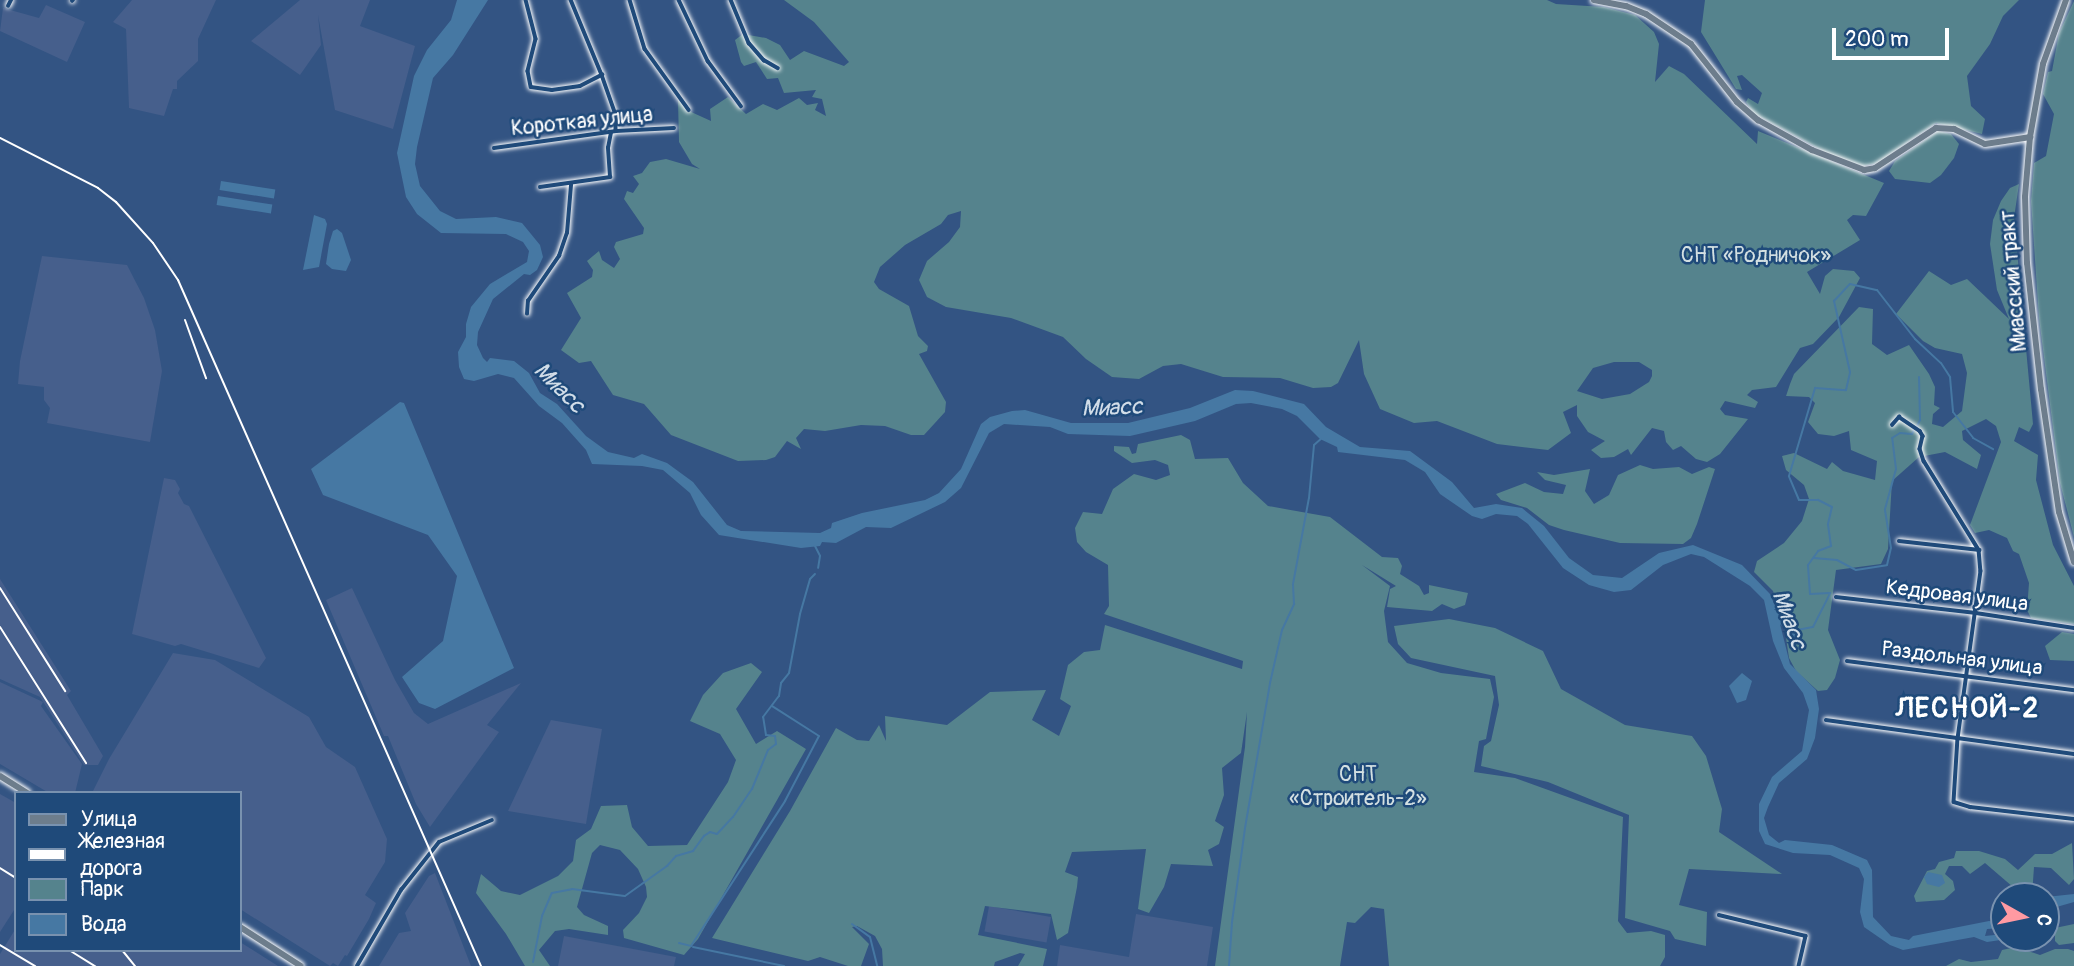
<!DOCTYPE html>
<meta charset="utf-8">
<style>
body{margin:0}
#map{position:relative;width:2074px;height:966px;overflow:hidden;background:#335483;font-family:Pangolin,sans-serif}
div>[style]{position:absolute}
.built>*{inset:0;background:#465f8c;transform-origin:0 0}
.green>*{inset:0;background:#55838d}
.water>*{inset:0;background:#4678a3;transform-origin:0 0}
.stream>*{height:2px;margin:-1px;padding:0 1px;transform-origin:1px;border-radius:1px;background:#4678a3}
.roads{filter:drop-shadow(0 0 2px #fff) drop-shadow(0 0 2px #fff)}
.street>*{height:3.5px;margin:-1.75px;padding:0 1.75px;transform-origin:1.75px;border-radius:1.75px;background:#1f4a7a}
.primary>*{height:6px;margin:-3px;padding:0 3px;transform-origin:3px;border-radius:3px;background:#6d7d8c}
.rail>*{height:2px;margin:-1px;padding:0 1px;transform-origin:1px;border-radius:1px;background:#fff}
span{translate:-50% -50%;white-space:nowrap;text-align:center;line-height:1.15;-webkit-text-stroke:5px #1f4a7a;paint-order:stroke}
.street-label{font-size:21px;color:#fff}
.park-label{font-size:21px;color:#d4e0e2}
.water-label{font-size:23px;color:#d1dde8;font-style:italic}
.district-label{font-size:28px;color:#fff;font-weight:700;letter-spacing:2px}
.legend{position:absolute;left:14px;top:791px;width:228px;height:161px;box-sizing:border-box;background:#1f4a7a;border:2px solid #7992af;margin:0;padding:9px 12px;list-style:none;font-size:21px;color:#fff}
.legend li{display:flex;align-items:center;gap:14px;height:35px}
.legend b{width:35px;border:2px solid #7992af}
.north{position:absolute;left:1990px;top:882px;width:70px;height:70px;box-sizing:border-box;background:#1f4a7a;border:2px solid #7992af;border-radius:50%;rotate:99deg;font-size:19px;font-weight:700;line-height:28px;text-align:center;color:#fff}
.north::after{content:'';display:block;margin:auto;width:24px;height:32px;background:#ff9aa2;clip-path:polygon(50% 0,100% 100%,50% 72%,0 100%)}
.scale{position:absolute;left:1832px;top:28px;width:117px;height:32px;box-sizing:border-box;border:4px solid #fff;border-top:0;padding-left:9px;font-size:21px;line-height:24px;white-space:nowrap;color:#fff;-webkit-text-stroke:5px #1f4a7a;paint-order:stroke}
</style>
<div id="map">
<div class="built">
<div style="clip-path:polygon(132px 0,216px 0,198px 39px,198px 61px,177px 81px,177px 89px,173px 89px,164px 116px,129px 108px,126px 29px,113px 22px)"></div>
<div style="clip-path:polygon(300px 0,370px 0,360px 26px,415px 46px,393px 129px,335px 110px,318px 15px,321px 45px,300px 75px,251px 41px)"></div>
<div style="clip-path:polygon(46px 5px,85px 22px,67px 62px,0 31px,3px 8px,39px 18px)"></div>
<div style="clip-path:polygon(42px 256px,127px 265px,144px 298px,155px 330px,162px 371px,150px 442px,47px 423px,50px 408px,44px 400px,44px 387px,18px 384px,20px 361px)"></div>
<div style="clip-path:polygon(164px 478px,175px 480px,180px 489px,178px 493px,184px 504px,189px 506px,266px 658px,259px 668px,181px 644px,175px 646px,132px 634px)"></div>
<div style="clip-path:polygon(0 579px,71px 691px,67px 695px,103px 756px,98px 765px,84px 765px,40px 697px,0 679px)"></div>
<div style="clip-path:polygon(352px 588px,395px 680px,414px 713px,428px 724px,521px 683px,487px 725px,499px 732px,430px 827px,416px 804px,388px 736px,384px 736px,326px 600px)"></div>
<div style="clip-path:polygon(173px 653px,215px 660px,309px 717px,326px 747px,355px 767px,387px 839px,385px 862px,365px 895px,376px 903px,369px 919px,347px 956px,345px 955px,338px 966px,333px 963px,330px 966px,240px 909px,240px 793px,92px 793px,109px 759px)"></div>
<div style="clip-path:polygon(0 682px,43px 702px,41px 706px,82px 764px,75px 793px,49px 793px,0 764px)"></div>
<div style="clip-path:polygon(551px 720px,602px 729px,586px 824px,508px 811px)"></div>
<div style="clip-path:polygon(0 794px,16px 803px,16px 907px,0 932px)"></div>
<div style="clip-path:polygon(435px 873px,471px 966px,379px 966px,399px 933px,411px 931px,405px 913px,429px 876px)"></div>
<div style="left:989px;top:906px;width:63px;height:26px;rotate:10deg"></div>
<div style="clip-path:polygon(1136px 914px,1213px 927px,1207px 966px,1057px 966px,1060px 945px,1129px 957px)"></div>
<div style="clip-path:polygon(16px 928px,16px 950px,240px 950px,240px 942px,278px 966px,0 966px,0 954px)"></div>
<div style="clip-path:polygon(564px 936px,676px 957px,674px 966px,558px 966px)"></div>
</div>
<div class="green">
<div style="clip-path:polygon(evenodd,784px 0,1547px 0,1556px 4px,1604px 7px,1635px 15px,1654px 32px,1659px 44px,1655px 82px,1669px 66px,1684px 74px,1757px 144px,1758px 131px,1884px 183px,1866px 216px,1853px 215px,1847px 220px,1860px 240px,1807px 272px,1820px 294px,1825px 276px,1833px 269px,1854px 271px,1860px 278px,1839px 317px,1813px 344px,1800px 348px,1776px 387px,1752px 390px,1747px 395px,1758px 402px,1755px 408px,1725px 401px,1720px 409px,1725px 415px,1748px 419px,1720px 454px,1707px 462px,1696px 459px,1681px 446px,1673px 450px,1666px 442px,1664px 431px,1652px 428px,1631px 455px,1628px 449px,1614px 457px,1601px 458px,1591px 450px,1605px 441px,1588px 432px,1577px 416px,1577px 405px,1563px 412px,1571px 433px,1548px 450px,1497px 444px,1437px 421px,1414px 423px,1380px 409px,1364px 374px,1359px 340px,1338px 383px,1331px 387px,1313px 388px,1280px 378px,1223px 377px,1181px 364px,1163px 366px,1139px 379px,1112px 377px,1086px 359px,1063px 337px,1011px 318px,946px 307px,927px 297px,919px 280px,927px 261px,949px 242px,960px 227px,961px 211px,948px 215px,941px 224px,905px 245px,880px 267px,874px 282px,879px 289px,909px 306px,918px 336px,928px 346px,927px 351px,919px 354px,946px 402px,945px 412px,924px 435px,911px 435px,885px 426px,861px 425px,825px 431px,804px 429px,796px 438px,801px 449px,787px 441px,775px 457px,766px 460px,738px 461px,671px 435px,644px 404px,613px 395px,591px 361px,579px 363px,561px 350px,581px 318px,567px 293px,592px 277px,593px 270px,587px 261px,599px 251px,602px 260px,614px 268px,620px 259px,614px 247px,616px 242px,643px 234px,644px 228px,624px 199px,627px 191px,633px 193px,639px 184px,633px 176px,642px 173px,650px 162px,666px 159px,700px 169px,692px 164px,679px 142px,678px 100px,689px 111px,711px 121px,710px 109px,728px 97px,746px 114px,763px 104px,777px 110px,799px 98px,807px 105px,818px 103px,815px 110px,826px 116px,822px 99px,812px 97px,816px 90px,784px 93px,778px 78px,767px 79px,756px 62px,744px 66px,741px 62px,735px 40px,743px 34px,766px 38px,780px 45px,790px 60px,804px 51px,844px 66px,849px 62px,814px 22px,784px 0,1614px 362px,1639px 362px,1652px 370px,1652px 376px,1649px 382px,1630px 394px,1602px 399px,1577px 391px,1593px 368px,1614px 362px)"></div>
<div style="clip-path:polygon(1705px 0,2019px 0,2003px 16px,1990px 44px,1967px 76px,1971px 106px,1985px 119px,1982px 134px,1936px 123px,1877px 163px,1863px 166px,1825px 152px,1753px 113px,1746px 102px,1748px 98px,1758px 104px,1762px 93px,1742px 75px,1737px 76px,1742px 90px,1736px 89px,1701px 32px)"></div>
<div style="clip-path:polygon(2074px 1px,2074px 537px,2060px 483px,2039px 318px,2031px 201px,2034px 163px,2046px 156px,2054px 114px,2043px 94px,2048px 72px,2052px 71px,2059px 33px)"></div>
<div style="clip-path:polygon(1938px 131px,1951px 134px,1959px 144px,1954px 158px,1941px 175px,1930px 183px,1895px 179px,1889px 171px,1895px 161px)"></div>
<div style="clip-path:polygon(2019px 184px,2014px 218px,2033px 424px,2029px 432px,2019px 427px,2014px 441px,2038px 455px,2036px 480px,2053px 545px,2074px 586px,2074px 624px,2031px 618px,2027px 610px,2029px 583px,2019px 554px,2013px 551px,2007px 538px,1989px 530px,1975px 533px,1970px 525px,2001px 442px,1996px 426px,1986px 419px,1962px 431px,1963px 440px,1981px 455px,1977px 469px,1945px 452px,1919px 457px,1892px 481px,1888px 549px,1881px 564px,1836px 570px,1828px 630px,1840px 660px,1835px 678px,1827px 690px,1818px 691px,1796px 671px,1789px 658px,1784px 624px,1773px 591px,1754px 572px,1757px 561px,1784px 543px,1802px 521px,1809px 499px,1804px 485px,1786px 470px,1782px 456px,1794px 453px,1827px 469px,1832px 462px,1843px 471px,1875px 480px,1877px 461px,1851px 450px,1849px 431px,1834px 436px,1818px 434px,1808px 422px,1815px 403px,1809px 397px,1786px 396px,1790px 384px,1794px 374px,1859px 307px,1873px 309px,1872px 344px,1887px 355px,1909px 345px,1929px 374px,1935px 387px,1934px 405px,1940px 408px,1933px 414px,1932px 424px,1943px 427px,1962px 411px,1967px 373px,1962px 354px,1935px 348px,1923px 341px,1896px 314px,1929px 271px,1951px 285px,1967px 279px,2009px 319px,1997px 290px,1990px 244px,1993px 220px,2001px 201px,2010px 188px)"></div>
<div style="clip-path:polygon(1181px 435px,1190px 440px,1195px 459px,1228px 458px,1243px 483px,1268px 506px,1330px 517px,1382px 557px,1398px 558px,1402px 566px,1400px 574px,1419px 586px,1424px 595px,1429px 593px,1429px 585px,1468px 593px,1465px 605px,1454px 609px,1442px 604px,1432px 611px,1387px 607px,1390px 589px,1396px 586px,1362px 565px,1390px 586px,1384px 611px,1388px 642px,1407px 663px,1441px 673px,1490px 679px,1494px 697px,1486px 739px,1479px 741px,1474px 772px,1515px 778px,1623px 817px,1618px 921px,1627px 933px,1651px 931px,1665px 935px,1665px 957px,1660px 966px,1389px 966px,1384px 909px,1371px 907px,1355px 923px,1347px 922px,1340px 966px,1215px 966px,1245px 747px,1247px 712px,1241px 753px,1222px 768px,1224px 795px,1215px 821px,1224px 827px,1219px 844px,1208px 850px,1213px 866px,1171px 864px,1164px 887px,1149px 913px,1138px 909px,1146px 849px,1072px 852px,1065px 872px,1078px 877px,1077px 887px,1068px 933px,1057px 940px,1051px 914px,985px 906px,978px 935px,1047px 949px,1043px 966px,1018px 966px,1025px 954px,1020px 953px,995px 962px,994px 966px,883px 966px,882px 949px,875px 936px,857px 926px,852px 927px,869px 944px,861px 966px,848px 966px,820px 957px,808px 961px,712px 938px,790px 811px,836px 728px,857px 740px,869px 741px,879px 725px,886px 741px,885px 716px,947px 725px,990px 692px,1046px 690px,1032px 720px,1059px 736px,1071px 706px,1060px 699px,1068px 665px,1084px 652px,1100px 650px,1105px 625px,1242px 669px,1243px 661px,1104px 614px,1109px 606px,1108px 565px,1086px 552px,1077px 542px,1075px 528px,1083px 512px,1102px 514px,1113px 489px,1134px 474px,1156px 480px,1170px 475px,1168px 465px,1155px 460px,1132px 463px,1114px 451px,1114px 446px,1129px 447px,1132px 454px,1136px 453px,1138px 444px)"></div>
<div style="clip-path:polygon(1640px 465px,1653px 469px,1679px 467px,1692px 474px,1709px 467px,1715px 469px,1697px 524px,1691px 538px,1683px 544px,1620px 543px,1564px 530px,1549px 525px,1527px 508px,1501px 500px,1496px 494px,1525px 483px,1544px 492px,1563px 494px,1566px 485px,1545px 480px,1537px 472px,1554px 475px,1590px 469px,1585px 491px,1594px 504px,1609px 495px,1618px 475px)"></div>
<div style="clip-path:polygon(1449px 619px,1495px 628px,1543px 651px,1561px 689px,1625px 725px,1692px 736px,1706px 756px,1722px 809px,1719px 832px,1782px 874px,1689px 869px,1679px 905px,1707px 912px,1706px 946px,1675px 939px,1670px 931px,1625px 918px,1629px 815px,1548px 782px,1481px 766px,1484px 746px,1491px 741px,1499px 705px,1495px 676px,1411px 658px,1398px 644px,1394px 626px)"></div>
<div style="clip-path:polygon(2062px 632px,2074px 634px,2074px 661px,2050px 660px,2045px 646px)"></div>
<div style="clip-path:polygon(751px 663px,762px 672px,736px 709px,756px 744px,777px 731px,806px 749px,698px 939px,684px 955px,624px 938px,623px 930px,639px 913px,647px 897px,646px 887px,638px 869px,620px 850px,600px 845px,592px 853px,577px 907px,584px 915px,608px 926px,608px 935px,569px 929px,555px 931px,539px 950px,550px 966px,525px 966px,506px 934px,476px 893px,481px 874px,501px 891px,520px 895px,558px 876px,573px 861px,576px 840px,591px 829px,601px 806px,627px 805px,632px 827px,648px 846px,687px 845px,728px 782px,736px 760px,720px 734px,690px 721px,703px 695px,723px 673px)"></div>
<div style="clip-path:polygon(2072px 843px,2074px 879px,2069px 885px,2051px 868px,2034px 867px,2032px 896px,2013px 896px,2020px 893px,1985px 863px,1970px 874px,1962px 866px,1949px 866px,1945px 874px,1953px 881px,1955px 890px,1944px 900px,1916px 902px,1914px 896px,1927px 871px,1935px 869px,1939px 862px,1954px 858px,1956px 851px,1979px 851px,2005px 859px,2018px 870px,2035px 854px,2052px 854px)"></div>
<div style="clip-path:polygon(2074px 924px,2074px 943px,2059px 945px,2055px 941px,2055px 928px)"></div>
<div style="clip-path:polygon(2016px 947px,2040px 955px,2055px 949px,2068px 949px,2074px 951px,2074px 966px,1946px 966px,1959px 959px,1971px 962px,1998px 959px,2002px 950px)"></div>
</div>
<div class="water">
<div style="clip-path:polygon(457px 0,488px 0,453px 55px,433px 78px,417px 147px,415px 164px,420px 186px,440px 211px,456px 219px,496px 217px,522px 223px,540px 245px,543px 257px,537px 270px,530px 275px,524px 274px,493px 299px,478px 332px,477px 345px,483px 358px,487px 362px,490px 358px,514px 361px,529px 373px,540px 393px,557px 404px,586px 436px,608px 452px,634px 458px,642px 454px,667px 463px,693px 482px,727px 525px,741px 531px,820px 533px,831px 528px,832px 523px,862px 513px,925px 500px,939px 493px,961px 469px,981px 424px,990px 417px,1012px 411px,1025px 410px,1071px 423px,1128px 423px,1190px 408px,1235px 390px,1253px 391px,1304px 404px,1326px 427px,1360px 447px,1410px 451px,1452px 482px,1474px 508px,1496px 504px,1522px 508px,1544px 526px,1569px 558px,1593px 575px,1622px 578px,1659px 553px,1693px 545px,1742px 565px,1770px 594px,1781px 620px,1789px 622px,1805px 643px,1799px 644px,1780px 624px,1790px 664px,1816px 690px,1819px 709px,1815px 738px,1807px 759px,1779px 783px,1768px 807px,1764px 818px,1769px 835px,1779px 843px,1785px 840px,1832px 845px,1867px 860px,1872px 870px,1873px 917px,1891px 936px,1909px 940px,1913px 936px,1989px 921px,2004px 923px,2004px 928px,1987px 929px,1985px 936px,2004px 934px,2004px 938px,2014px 938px,1987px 942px,1974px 937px,1903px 950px,1890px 945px,1864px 927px,1860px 912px,1864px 879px,1859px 868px,1830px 855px,1793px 853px,1765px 844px,1759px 831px,1759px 804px,1772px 777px,1802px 751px,1809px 710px,1803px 693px,1784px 668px,1773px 641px,1764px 600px,1750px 586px,1704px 557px,1691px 554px,1663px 565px,1631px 590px,1614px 592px,1589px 585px,1563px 568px,1528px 524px,1517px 516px,1496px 514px,1482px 519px,1472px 516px,1440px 494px,1425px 472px,1405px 460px,1338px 452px,1337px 447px,1320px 439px,1297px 416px,1282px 409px,1251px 403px,1236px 404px,1195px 421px,1130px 436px,1068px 434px,1050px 427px,1004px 424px,989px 433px,961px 488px,945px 502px,891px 528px,866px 527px,836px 543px,822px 542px,820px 546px,801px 548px,719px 535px,701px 515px,690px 493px,663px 470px,642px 466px,592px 464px,586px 450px,562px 423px,539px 406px,514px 378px,498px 374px,474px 381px,464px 379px,459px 367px,458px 352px,466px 337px,466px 324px,471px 307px,490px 284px,527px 262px,529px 251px,523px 242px,506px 234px,441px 233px,417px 214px,406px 197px,397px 153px,414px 76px,427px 50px,451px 20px)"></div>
<div style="left:221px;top:181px;width:55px;height:9px;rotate:9deg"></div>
<div style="left:218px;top:196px;width:55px;height:9px;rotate:9deg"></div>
<div style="clip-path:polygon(314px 215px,325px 219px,327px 224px,319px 267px,303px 270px)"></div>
<div style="clip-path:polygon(337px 229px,342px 233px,351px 260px,346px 271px,332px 269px,326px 264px,329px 244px,333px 231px)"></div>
<div style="clip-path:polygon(400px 402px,404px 403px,514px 668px,435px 709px,419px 703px,402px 677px,443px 641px,457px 576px,428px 535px,323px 495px,311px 469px)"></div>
<div style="clip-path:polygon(1742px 673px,1752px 681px,1746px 700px,1737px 703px,1729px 686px)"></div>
<div style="clip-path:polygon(1928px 872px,1942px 875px,1945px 883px,1939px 887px,1927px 884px,1924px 877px)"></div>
<div style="clip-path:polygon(2074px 894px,2074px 902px,2046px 910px,2046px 897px)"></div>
</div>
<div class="stream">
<div style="left:1917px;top:426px;width:7px;rotate:-63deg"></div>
<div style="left:1920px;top:420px;width:43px;rotate:-91.3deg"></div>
<div style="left:815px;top:546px;width:11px;rotate:63deg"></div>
<div style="left:820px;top:556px;width:12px;rotate:99deg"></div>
<div style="left:1814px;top:558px;width:23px;rotate:5deg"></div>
<div style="left:1837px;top:560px;width:21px;rotate:28deg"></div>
<div style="left:1856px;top:570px;width:31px;rotate:-9deg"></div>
<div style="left:1887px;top:565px;width:17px;rotate:-77deg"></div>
<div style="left:1891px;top:548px;width:39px;rotate:-99deg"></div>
<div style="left:1885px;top:509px;width:41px;rotate:-74.6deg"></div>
<div style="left:1896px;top:469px;width:31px;rotate:-97deg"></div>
<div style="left:1892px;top:438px;width:9px;rotate:-32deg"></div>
<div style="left:1900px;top:433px;width:12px;rotate:5deg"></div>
<div style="left:1912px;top:434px;width:4px;rotate:-63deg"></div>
<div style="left:1797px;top:630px;width:16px;rotate:-11deg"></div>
<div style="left:1813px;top:627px;width:38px;rotate:-63deg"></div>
<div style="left:1830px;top:593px;width:20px;rotate:177deg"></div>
<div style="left:1810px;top:594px;width:29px;rotate:-94deg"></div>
<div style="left:1808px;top:565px;width:17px;rotate:-54deg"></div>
<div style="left:1818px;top:551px;width:14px;rotate:-21deg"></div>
<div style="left:1831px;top:546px;width:22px;rotate:-98deg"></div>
<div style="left:1828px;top:524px;width:17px;rotate:-77deg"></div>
<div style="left:1832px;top:507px;width:16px;rotate:-153deg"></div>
<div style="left:1818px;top:500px;width:19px;rotate:180deg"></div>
<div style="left:1799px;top:500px;width:26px;rotate:-113deg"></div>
<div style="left:1789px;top:476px;width:92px;rotate:-73.5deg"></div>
<div style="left:1815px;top:388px;width:31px;rotate:4deg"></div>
<div style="left:1846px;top:390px;width:18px;rotate:-77deg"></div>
<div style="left:1850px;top:372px;width:73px;rotate:-102.7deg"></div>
<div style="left:1834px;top:301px;width:23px;rotate:-47deg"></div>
<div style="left:1850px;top:284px;width:28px;rotate:13deg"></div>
<div style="left:1877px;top:290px;width:62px;rotate:52.2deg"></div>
<div style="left:1915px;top:339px;width:35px;rotate:43deg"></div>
<div style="left:1941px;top:363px;width:17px;rotate:57deg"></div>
<div style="left:1950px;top:377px;width:35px;rotate:85deg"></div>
<div style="left:1953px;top:412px;width:33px;rotate:52deg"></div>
<div style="left:1973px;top:438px;width:23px;rotate:29deg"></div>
<div style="left:852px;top:924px;width:22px;rotate:36deg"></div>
<div style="left:870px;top:937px;width:30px;rotate:76deg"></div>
<div style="left:679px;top:943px;width:12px;rotate:14deg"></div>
<div style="left:691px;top:946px;width:173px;rotate:-57deg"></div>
<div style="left:785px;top:801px;width:73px;rotate:-62.4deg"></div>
<div style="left:819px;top:736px;width:56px;rotate:-147.4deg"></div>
<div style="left:693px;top:947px;width:93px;rotate:11.8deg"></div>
<div style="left:533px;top:962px;width:47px;rotate:-78.9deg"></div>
<div style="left:542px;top:916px;width:25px;rotate:-67deg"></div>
<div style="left:552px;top:893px;width:20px;rotate:-11deg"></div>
<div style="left:572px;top:889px;width:53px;rotate:7.5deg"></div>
<div style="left:625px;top:896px;width:52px;rotate:-35.5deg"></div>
<div style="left:667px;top:866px;width:13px;rotate:-48deg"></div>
<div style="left:676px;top:856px;width:18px;rotate:-16deg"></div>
<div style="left:693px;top:851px;width:19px;rotate:-54deg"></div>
<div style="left:704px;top:836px;width:7px;rotate:-34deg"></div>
<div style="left:710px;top:832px;width:7px;rotate:16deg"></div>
<div style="left:717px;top:834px;width:23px;rotate:-47deg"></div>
<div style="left:733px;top:817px;width:34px;rotate:-56deg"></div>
<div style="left:752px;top:789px;width:42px;rotate:-67.7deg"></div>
<div style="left:768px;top:750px;width:10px;rotate:-37deg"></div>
<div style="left:776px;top:744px;width:8px;rotate:-97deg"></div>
<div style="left:775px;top:736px;width:9px;rotate:-174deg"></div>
<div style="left:766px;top:735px;width:18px;rotate:-99deg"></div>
<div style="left:763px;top:717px;width:26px;rotate:-53deg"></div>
<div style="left:779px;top:696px;width:13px;rotate:-81deg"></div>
<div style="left:781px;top:683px;width:13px;rotate:-51deg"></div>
<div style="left:789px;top:673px;width:60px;rotate:-79.4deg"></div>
<div style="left:800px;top:614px;width:36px;rotate:-74deg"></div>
<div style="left:810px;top:579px;width:7px;rotate:-45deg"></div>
<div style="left:1229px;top:966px;width:44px;rotate:-86.1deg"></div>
<div style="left:1232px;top:922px;width:95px;rotate:-82.1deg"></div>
<div style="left:1245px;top:828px;width:147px;rotate:-80.2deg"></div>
<div style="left:1270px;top:683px;width:54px;rotate:-77.2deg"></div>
<div style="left:1282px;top:630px;width:29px;rotate:-65deg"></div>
<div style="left:1294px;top:604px;width:20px;rotate:-93deg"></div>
<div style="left:1293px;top:584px;width:87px;rotate:-79.5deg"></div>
<div style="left:1309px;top:498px;width:53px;rotate:-84.6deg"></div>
<div style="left:1314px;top:445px;width:9px;rotate:-41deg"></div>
</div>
<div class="roads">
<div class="street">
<div style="left:526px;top:0;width:40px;rotate:75.6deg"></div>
<div style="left:536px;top:39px;width:33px;rotate:104deg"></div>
<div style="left:528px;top:71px;width:16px;rotate:79deg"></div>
<div style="left:531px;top:87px;width:21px;rotate:8deg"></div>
<div style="left:552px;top:90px;width:28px;rotate:-8deg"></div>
<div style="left:580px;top:86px;width:25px;rotate:-27deg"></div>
<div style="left:571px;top:0;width:81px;rotate:67.5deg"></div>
<div style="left:602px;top:75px;width:42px;rotate:70.7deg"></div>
<div style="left:616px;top:115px;width:16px;rotate:90deg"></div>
<div style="left:630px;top:0;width:51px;rotate:73deg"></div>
<div style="left:645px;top:49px;width:75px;rotate:54.2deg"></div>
<div style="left:679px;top:0;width:68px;rotate:64.6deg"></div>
<div style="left:708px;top:61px;width:56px;rotate:53.7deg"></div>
<div style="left:731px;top:0;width:47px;rotate:67.3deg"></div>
<div style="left:749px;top:43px;width:23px;rotate:49deg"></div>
<div style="left:764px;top:60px;width:16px;rotate:30deg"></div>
<div style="left:72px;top:1px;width:1px;rotate:-45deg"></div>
<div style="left:8px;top:6px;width:7px;rotate:-63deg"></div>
<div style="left:494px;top:148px;width:123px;rotate:-7.9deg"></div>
<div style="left:616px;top:131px;width:58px;rotate:-3deg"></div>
<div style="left:540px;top:187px;width:71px;rotate:-8.1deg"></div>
<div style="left:610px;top:177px;width:29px;rotate:-94deg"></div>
<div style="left:608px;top:148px;width:15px;rotate:-79deg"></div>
<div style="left:527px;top:314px;width:13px;rotate:-86deg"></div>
<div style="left:528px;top:301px;width:55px;rotate:-55.4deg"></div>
<div style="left:559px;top:256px;width:24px;rotate:-71deg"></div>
<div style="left:567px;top:233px;width:48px;rotate:-85.2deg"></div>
<div style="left:1892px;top:425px;width:11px;rotate:-49deg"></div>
<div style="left:1899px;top:417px;width:25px;rotate:34deg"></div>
<div style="left:1920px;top:431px;width:6px;rotate:59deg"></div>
<div style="left:1923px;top:436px;width:13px;rotate:103deg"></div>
<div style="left:1920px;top:449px;width:13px;rotate:72deg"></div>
<div style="left:1924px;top:461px;width:105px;rotate:58.3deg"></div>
<div style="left:1979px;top:550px;width:21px;rotate:85deg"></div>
<div style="left:1981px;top:571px;width:169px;rotate:97.8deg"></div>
<div style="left:1958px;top:738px;width:64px;rotate:93.6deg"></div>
<div style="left:1954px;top:802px;width:17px;rotate:17deg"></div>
<div style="left:1970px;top:807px;width:105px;rotate:6.6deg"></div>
<div style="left:1899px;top:541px;width:81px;rotate:6.4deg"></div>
<div style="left:1836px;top:597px;width:141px;rotate:6.5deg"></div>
<div style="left:1976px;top:613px;width:99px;rotate:8.7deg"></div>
<div style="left:1847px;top:661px;width:229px;rotate:7.3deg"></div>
<div style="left:1826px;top:720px;width:250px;rotate:7.8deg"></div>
<div style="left:1719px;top:915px;width:89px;rotate:13.6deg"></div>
<div style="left:1806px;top:936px;width:31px;rotate:103deg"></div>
<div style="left:357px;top:966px;width:88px;rotate:-59.9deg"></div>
<div style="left:401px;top:890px;width:61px;rotate:-51.6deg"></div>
<div style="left:439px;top:842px;width:57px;rotate:-22.5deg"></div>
</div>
<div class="primary">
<div style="left:1594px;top:0;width:33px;rotate:11deg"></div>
<div style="left:1626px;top:6px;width:22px;rotate:22deg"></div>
<div style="left:1646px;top:14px;width:54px;rotate:33.7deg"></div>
<div style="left:1691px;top:44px;width:74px;rotate:51.6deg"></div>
<div style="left:1737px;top:102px;width:28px;rotate:41deg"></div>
<div style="left:1758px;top:120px;width:62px;rotate:29.1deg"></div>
<div style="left:1812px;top:150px;width:56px;rotate:21deg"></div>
<div style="left:1864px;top:170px;width:11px;rotate:-10deg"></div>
<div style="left:1875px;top:168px;width:73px;rotate:-33.3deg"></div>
<div style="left:1936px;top:128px;width:18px;rotate:3deg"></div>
<div style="left:1954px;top:129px;width:34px;rotate:26deg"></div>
<div style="left:1985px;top:144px;width:46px;rotate:-8.8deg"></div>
<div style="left:2066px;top:0;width:68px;rotate:109.8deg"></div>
<div style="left:2043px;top:64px;width:74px;rotate:100.1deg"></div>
<div style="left:2030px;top:137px;width:60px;rotate:94.8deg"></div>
<div style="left:2025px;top:197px;width:66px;rotate:88.3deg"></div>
<div style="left:2027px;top:263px;width:127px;rotate:83.7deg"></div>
<div style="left:2041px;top:389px;width:124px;rotate:81.7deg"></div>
<div style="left:2059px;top:512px;width:52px;rotate:73.3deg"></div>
<div style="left:0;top:776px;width:32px;rotate:32deg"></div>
<div style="left:240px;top:927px;width:72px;rotate:32.6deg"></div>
</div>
</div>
<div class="rail">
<div style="left:0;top:138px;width:110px;rotate:27deg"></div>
<div style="left:98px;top:188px;width:23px;rotate:38deg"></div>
<div style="left:116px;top:202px;width:55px;rotate:47.9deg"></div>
<div style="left:153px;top:243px;width:45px;rotate:56deg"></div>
<div style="left:178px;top:280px;width:750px;rotate:66.17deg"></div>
<div style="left:185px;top:320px;width:62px;rotate:70.1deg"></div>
<div style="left:0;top:588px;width:122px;rotate:57.7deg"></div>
<div style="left:0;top:627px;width:161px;rotate:57.7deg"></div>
<div style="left:0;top:868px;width:19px;rotate:32deg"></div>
<div style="left:0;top:945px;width:41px;rotate:31deg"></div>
<div style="left:69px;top:950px;width:31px;rotate:32deg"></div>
<div style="left:122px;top:950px;width:21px;rotate:51deg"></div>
</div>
<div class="street-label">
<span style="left:582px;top:122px;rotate:-6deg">Короткая улица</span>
<span style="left:2014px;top:281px;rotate:-95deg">Миасский тракт</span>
<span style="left:1957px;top:596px;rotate:7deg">Кедровая улица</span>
<span style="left:1962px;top:659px;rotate:7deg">Раздольная улица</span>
</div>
<div class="park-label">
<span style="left:1756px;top:256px">СНТ «Родничок»</span>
<span style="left:1358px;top:787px">СНТ<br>«Строитель-2»</span>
</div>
<div class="water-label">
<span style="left:559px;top:388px;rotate:45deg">Миасс</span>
<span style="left:1112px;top:408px;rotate:-2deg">Миасс</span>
<span style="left:1789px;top:620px;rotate:70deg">Миасс</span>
</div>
<div class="district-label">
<span style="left:1968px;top:709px">ЛЕСНОЙ-2</span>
</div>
<ul class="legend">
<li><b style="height:9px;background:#6d7d8c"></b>Улица</li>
<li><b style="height:9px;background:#fff"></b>Железная дорога</li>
<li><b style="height:19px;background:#55838d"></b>Парк</li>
<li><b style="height:19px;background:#4678a3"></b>Вода</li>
</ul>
<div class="north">С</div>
<div class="scale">200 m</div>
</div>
